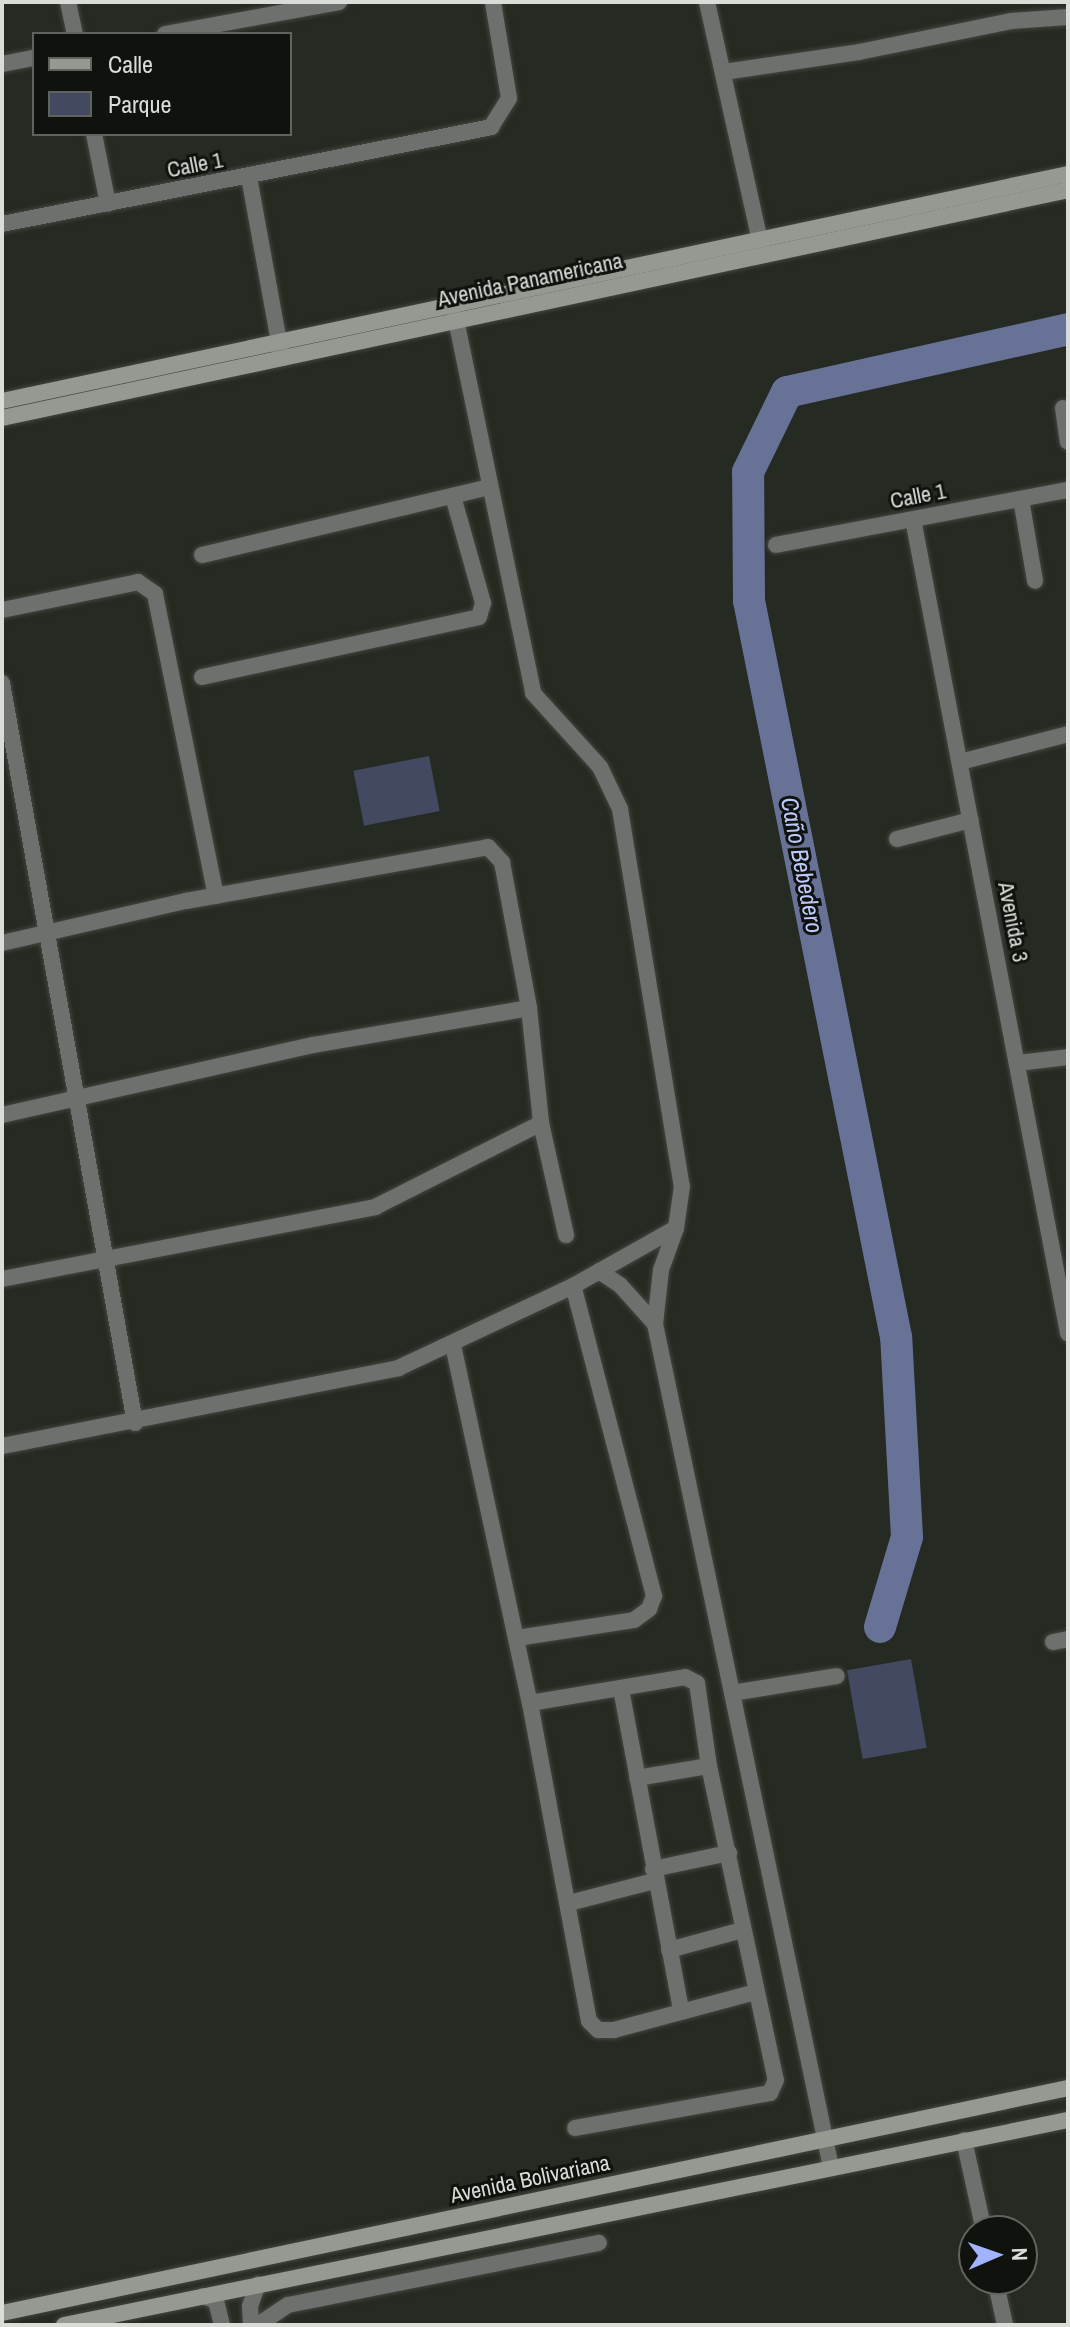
<!DOCTYPE html>
<meta charset="utf-8">
<style>
body{margin:0}
#map{position:relative;width:1070px;height:2327px;overflow:hidden;background:#252a22;font-family:"Archivo Narrow",sans-serif}
div>[style]{position:absolute}
.green>*{inset:0;background:#434960;transform-origin:0 0}
.river>*{height:32px;margin:-16px;padding:0 16px;transform-origin:16px;border-radius:16px;background:#687297}
.roads{filter:drop-shadow(0 0 2px #42463f) drop-shadow(0 0 2px #42463f)}
.street>*{height:16px;margin:-8px;padding:0 8px;transform-origin:8px;border-radius:8px;background:#6d706c}
.secondary>*{height:16px;margin:-8px;padding:0 8px;transform-origin:8px;border-radius:8px;background:#949992}
span{translate:-50% -50%;white-space:nowrap;text-align:center;line-height:1.15;-webkit-text-stroke:6px #10120e;paint-order:stroke}
.street-label{font-size:22px;color:#d9dcd7}
.water-label{font-size:24px;color:#bdcafd;font-style:italic}
.frame{position:absolute;inset:0;border:4px solid #d9dcd7;pointer-events:none}
.legend{position:absolute;left:32px;top:32px;width:260px;height:104px;box-sizing:border-box;background:#10120e;border:2px solid #60635e;margin:0;padding:10px 14px;list-style:none;font-size:24px;color:#d9dcd7}
.legend li{display:flex;align-items:center;gap:16px;height:40px}
.legend b{width:40px;border:2px solid #60635e}
.north{position:absolute;left:958px;top:2215px;width:80px;height:80px;box-sizing:border-box;background:#10120e;border:2px solid #60635e;border-radius:50%;rotate:88deg;font-size:22px;font-weight:700;line-height:32px;text-align:center;color:#d9dcd7}
.north::after{content:'';display:block;margin:auto;width:28px;height:36px;background:#a1b3fd;clip-path:polygon(50% 0,100% 100%,50% 72%,0 100%)}
</style>
<div id="map">
<div class="green">
<div style="left:429px;top:756px;width:56px;height:77px;rotate:79deg"></div>
<div style="left:911px;top:1659px;width:90px;height:65px;rotate:80deg"></div>
</div>
<div class="river">
<div style="left:880px;top:1627px;width:94px;rotate:-73.3deg"></div>
<div style="left:907px;top:1537px;width:200px;rotate:-93.1deg"></div>
<div style="left:896px;top:1337px;width:751px;rotate:-101.29deg"></div>
<div style="left:749px;top:601px;width:129px;rotate:-90.4deg"></div>
<div style="left:748px;top:472px;width:89px;rotate:-64deg"></div>
<div style="left:787px;top:392px;width:288px;rotate:-12.6deg"></div>
</div>
<div class="roads">
<div class="street">
<div style="left:68px;top:2px;width:33px;rotate:78deg"></div>
<div style="left:707px;top:2px;width:254px;rotate:77.5deg"></div>
<div style="left:165px;top:34px;width:177px;rotate:-10.4deg"></div>
<div style="left:2px;top:64px;width:33px;rotate:-11deg"></div>
<div style="left:724px;top:72px;width:136px;rotate:-8.4deg"></div>
<div style="left:859px;top:52px;width:155px;rotate:-11.5deg"></div>
<div style="left:1011px;top:21px;width:57px;rotate:-4deg"></div>
<div style="left:94px;top:134px;width:71px;rotate:78.7deg"></div>
<div style="left:249px;top:177px;width:184px;rotate:79.7deg"></div>
<div style="left:2px;top:224px;width:499px;rotate:-11.2deg"></div>
<div style="left:491px;top:127px;width:34px;rotate:-58deg"></div>
<div style="left:509px;top:98px;width:97px;rotate:-99.5deg"></div>
<div style="left:454px;top:310px;width:391px;rotate:78.3deg"></div>
<div style="left:533px;top:693px;width:100px;rotate:47.8deg"></div>
<div style="left:600px;top:767px;width:47px;rotate:64.5deg"></div>
<div style="left:620px;top:809px;width:382px;rotate:80.7deg"></div>
<div style="left:682px;top:1186px;width:42px;rotate:98.1deg"></div>
<div style="left:676px;top:1228px;width:45px;rotate:109.7deg"></div>
<div style="left:661px;top:1270px;width:54px;rotate:96.3deg"></div>
<div style="left:655px;top:1324px;width:861px;rotate:78.21deg"></div>
<div style="left:1063px;top:408px;width:34px;rotate:82deg"></div>
<div style="left:1021px;top:499px;width:83px;rotate:80.3deg"></div>
<div style="left:913px;top:519px;width:829px;rotate:79.22deg"></div>
<div style="left:776px;top:545px;width:297px;rotate:-10.7deg"></div>
<div style="left:202px;top:555px;width:295px;rotate:-13.3deg"></div>
<div style="left:2px;top:610px;width:139px;rotate:-11.6deg"></div>
<div style="left:138px;top:582px;width:21px;rotate:35deg"></div>
<div style="left:155px;top:594px;width:308px;rotate:78.6deg"></div>
<div style="left:202px;top:677px;width:283px;rotate:-12.2deg"></div>
<div style="left:479px;top:617px;width:15px;rotate:-74deg"></div>
<div style="left:483px;top:603px;width:111px;rotate:-105.7deg"></div>
<div style="left:2px;top:683px;width:752px;rotate:79.81deg"></div>
<div style="left:960px;top:762px;width:112px;rotate:-14.5deg"></div>
<div style="left:897px;top:839px;width:76px;rotate:-14.4deg"></div>
<div style="left:2px;top:943px;width:189px;rotate:-12.9deg"></div>
<div style="left:186px;top:901px;width:307px;rotate:-10.1deg"></div>
<div style="left:488px;top:847px;width:21px;rotate:47deg"></div>
<div style="left:502px;top:862px;width:148px;rotate:79.5deg"></div>
<div style="left:529px;top:1008px;width:116px;rotate:84deg"></div>
<div style="left:541px;top:1123px;width:115px;rotate:77.4deg"></div>
<div style="left:1018px;top:1063px;width:50px;rotate:-6.8deg"></div>
<div style="left:2px;top:1115px;width:319px;rotate:-12.7deg"></div>
<div style="left:313px;top:1045px;width:219px;rotate:-9.7deg"></div>
<div style="left:599px;top:1271px;width:25px;rotate:34deg"></div>
<div style="left:620px;top:1285px;width:52px;rotate:48.1deg"></div>
<div style="left:2px;top:1279px;width:380px;rotate:-10.9deg"></div>
<div style="left:375px;top:1207px;width:186px;rotate:-26.8deg"></div>
<div style="left:453px;top:1345px;width:366px;rotate:77.9deg"></div>
<div style="left:530px;top:1703px;width:323px;rotate:79.5deg"></div>
<div style="left:589px;top:2021px;width:13px;rotate:45deg"></div>
<div style="left:598px;top:2030px;width:16px"></div>
<div style="left:614px;top:2030px;width:147px;rotate:-15deg"></div>
<div style="left:2px;top:1446px;width:404px;rotate:-11.1deg"></div>
<div style="left:398px;top:1368px;width:193px;rotate:-25.1deg"></div>
<div style="left:573px;top:1286px;width:118px;rotate:-29.4deg"></div>
<div style="left:517px;top:1638px;width:118px;rotate:-8.7deg"></div>
<div style="left:634px;top:1620px;width:19px;rotate:-36deg"></div>
<div style="left:649px;top:1609px;width:14px;rotate:-69deg"></div>
<div style="left:654px;top:1596px;width:320px;rotate:-104.6deg"></div>
<div style="left:1053px;top:1642px;width:15px;rotate:-11deg"></div>
<div style="left:621px;top:1689px;width:327px;rotate:79.4deg"></div>
<div style="left:732px;top:1693px;width:106px;rotate:-9.2deg"></div>
<div style="left:530px;top:1703px;width:157px;rotate:-9.5deg"></div>
<div style="left:685px;top:1677px;width:13px;rotate:27deg"></div>
<div style="left:697px;top:1683px;width:84px;rotate:81.8deg"></div>
<div style="left:709px;top:1766px;width:321px;rotate:78deg"></div>
<div style="left:776px;top:2080px;width:14px;rotate:115deg"></div>
<div style="left:770px;top:2093px;width:198px;rotate:169.8deg"></div>
<div style="left:637px;top:1778px;width:73px;rotate:-9.5deg"></div>
<div style="left:653px;top:1869px;width:78px;rotate:-11.9deg"></div>
<div style="left:569px;top:1903px;width:88px;rotate:-14.5deg"></div>
<div style="left:669px;top:1950px;width:76px;rotate:-15.3deg"></div>
<div style="left:964px;top:2140px;width:93px;rotate:77.6deg"></div>
<div style="left:995px;top:2279px;width:47px;rotate:77.7deg"></div>
<div style="left:203px;top:2296px;width:14px;rotate:21deg"></div>
<div style="left:216px;top:2301px;width:25px;rotate:76deg"></div>
<div style="left:251px;top:2325px;width:19px;rotate:-93deg"></div>
<div style="left:250px;top:2306px;width:23px;rotate:-70deg"></div>
<div style="left:258px;top:2325px;width:36px;rotate:-34deg"></div>
<div style="left:288px;top:2305px;width:317px;rotate:-11.3deg"></div>
</div>
<div class="secondary">
<div style="left:2px;top:401px;width:1090px;rotate:-12.02deg"></div>
<div style="left:2px;top:418px;width:1090px;rotate:-12.07deg"></div>
<div style="left:2px;top:2313px;width:1089px;rotate:-11.92deg"></div>
<div style="left:64px;top:2325px;width:1025px;rotate:-11.54deg"></div>
</div>
</div>
<div class="street-label">
<span style="left:195px;top:165px;rotate:-11deg">Calle 1</span>
<span style="left:530px;top:280px;rotate:-12deg">Avenida Panamericana</span>
<span style="left:918px;top:496px;rotate:-11deg">Calle 1</span>
<span style="left:1013px;top:922px;rotate:79deg">Avenida 3</span>
<span style="left:530px;top:2179px;rotate:-12deg">Avenida Bolivariana</span>
</div>
<div class="water-label">
<span style="left:802px;top:865px;rotate:79deg">Caño Bebedero</span>
</div>
<div class="frame"></div>
<ul class="legend">
<li><b style="height:10px;background:#949992"></b>Calle</li>
<li><b style="height:22px;background:#434960"></b>Parque</li>
</ul>
<div class="north">N</div>
</div>
